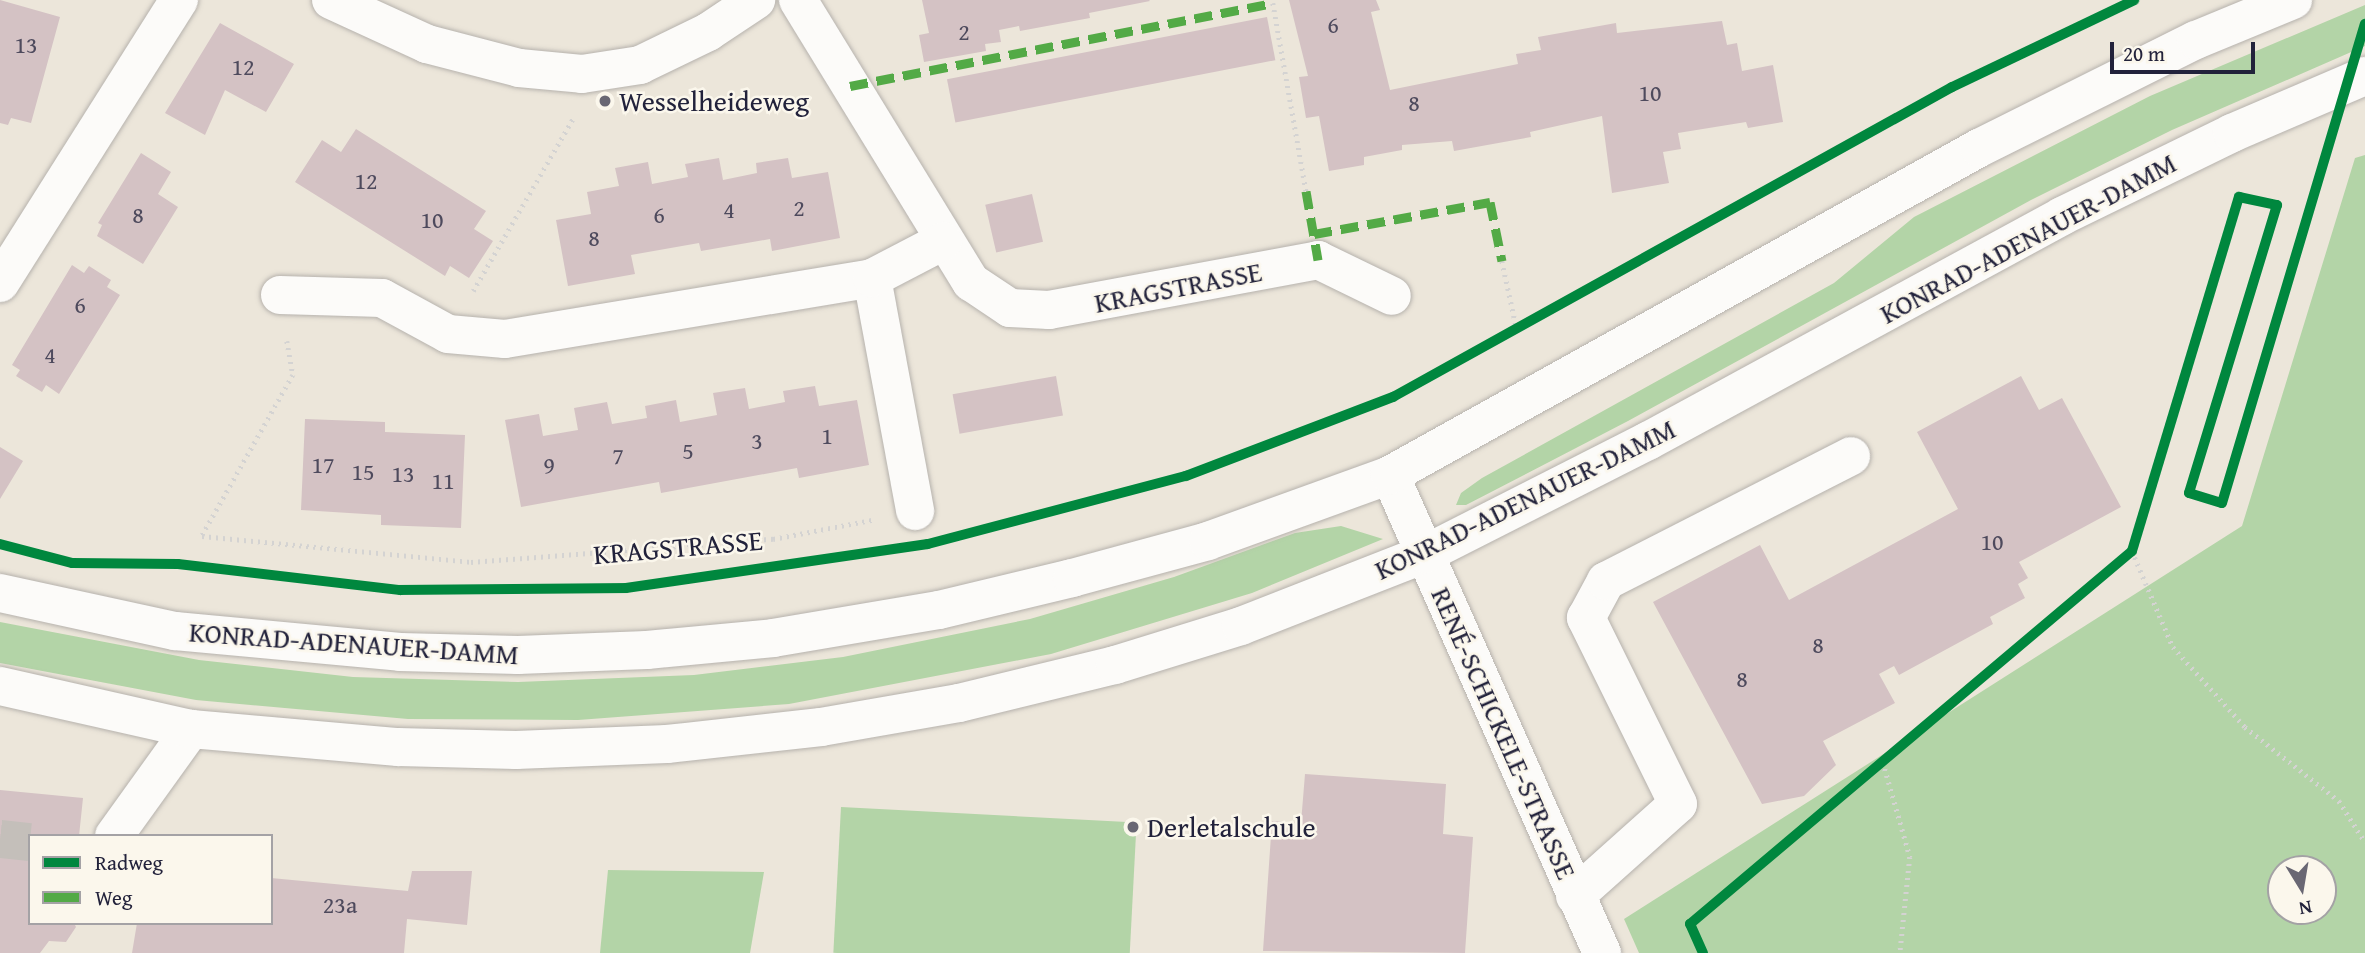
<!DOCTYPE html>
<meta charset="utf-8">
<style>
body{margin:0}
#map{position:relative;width:2365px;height:953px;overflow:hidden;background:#ece6da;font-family:"Gentium Book Plus",serif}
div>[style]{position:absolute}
.green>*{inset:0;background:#b3d4a7;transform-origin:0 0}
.building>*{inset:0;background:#d4c2c4;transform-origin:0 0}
.minor-tunnel>*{height:38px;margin-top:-19px;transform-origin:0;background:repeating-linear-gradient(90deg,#c4bfba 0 38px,transparent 0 57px)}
.path>*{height:4.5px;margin-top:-2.25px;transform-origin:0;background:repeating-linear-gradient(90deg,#d4d3d2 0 2px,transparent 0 7px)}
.roads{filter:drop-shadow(0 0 2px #b6b2ad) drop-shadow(0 0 2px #b6b2ad)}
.minor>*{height:38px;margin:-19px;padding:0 19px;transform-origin:19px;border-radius:19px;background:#fcfbf9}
.major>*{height:38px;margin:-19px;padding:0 19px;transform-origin:19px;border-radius:19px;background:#fcfbf9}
.quiet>*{height:9px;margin-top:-4.5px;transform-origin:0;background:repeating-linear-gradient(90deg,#53aa46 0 18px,transparent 0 27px)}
.cycleway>*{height:10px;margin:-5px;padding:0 5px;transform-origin:5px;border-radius:5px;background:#00873e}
.dots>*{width:19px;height:19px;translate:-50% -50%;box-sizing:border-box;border:4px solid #fbf7ec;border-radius:50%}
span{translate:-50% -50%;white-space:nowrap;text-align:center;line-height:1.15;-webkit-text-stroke:5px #fbf7ec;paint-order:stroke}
.number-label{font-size:24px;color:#4e4a5d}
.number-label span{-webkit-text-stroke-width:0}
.poi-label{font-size:28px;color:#22223b}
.left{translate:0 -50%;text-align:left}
.street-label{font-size:28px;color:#22223b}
.legend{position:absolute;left:28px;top:834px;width:245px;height:91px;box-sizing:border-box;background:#fbf7ec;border:2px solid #a4a2a5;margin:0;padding:9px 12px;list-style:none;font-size:21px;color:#22223b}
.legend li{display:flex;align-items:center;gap:14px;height:35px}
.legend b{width:35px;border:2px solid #a4a2a5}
.north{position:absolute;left:2267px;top:855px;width:70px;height:70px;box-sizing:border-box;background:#fbf7ec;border:2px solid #a4a2a5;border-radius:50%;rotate:169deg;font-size:19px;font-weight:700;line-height:28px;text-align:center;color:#22223b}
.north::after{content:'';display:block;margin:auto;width:24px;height:32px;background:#696773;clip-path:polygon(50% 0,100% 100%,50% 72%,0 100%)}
.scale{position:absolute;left:2110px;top:42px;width:145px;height:32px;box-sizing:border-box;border:4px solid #22223b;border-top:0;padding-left:9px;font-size:21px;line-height:24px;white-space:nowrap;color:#22223b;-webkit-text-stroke:5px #fbf7ec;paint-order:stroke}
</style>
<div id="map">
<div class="green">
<div style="clip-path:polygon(2365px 5px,2365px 46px,2172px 130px,2031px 200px,1628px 421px,1466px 505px,1456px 505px,1461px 493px,1482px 478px,1834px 283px,1914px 217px,2150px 96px)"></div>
<div style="clip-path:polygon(evenodd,2365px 155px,2365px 953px,1639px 953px,1624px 919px,2242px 526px,2355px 158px,2365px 155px,2323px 869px,2323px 911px,2281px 911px,2281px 869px,2323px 869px)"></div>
<div style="clip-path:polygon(1341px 526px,1383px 539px,1252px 593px,1051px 654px,789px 704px,578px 720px,408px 719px,196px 700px,0 663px,0 622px,199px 660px,353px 677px,518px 682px,694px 675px,843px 657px,1030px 619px,1174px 577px,1295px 533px)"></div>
<div style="left:841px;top:807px;width:296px;height:146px;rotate:3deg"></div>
<div style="clip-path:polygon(608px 870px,764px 872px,750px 953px,600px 953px)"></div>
</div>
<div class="building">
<div style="clip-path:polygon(0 0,60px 17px,31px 123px,11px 118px,8px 125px,0 123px)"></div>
<div style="clip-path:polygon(922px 0,1149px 0,1150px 1px,1089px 13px,1090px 18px,1020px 31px,1019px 26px,999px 30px,1001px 42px,985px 44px,986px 51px,924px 62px,919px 35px,929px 33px)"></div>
<div style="clip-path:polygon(1289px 0,1376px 0,1380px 10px,1371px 12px,1390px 90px,1518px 64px,1516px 54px,1541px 50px,1538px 37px,1616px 23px,1617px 33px,1722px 21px,1727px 45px,1737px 43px,1742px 71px,1773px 65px,1783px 122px,1748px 128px,1746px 122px,1678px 133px,1681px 149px,1663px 152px,1669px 183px,1612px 193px,1602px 116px,1530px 132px,1531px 137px,1454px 151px,1452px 141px,1402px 145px,1402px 150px,1364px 157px,1364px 165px,1329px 171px,1319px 116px,1306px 118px,1299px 77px,1308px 76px)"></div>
<div style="left:1267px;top:17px;width:44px;height:326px;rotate:79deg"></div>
<div style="clip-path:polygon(220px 23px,294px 64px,266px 112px,225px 90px,205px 135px,165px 113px)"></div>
<div style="clip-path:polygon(356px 129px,486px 211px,474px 229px,493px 241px,469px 278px,450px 266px,445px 276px,295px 182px,322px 140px,341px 152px)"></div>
<div style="clip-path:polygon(141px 153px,171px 172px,158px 194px,178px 207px,143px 264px,97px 236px,102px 225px,98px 223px)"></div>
<div style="clip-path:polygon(719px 158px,723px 180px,757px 173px,756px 163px,788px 158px,792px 178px,828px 172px,840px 238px,772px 251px,770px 239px,701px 251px,699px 243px,631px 255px,635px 274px,568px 286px,556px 220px,591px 214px,587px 192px,619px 186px,615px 168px,648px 162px,652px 184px,688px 177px,685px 164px)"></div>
<div style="left:1032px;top:194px;width:49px;height:48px;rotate:77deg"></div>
<div style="clip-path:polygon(72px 265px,84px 273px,89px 266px,111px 280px,107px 287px,120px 295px,59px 394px,46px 385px,42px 392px,16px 376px,20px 370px,12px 365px)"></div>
<div style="left:1056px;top:376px;width:40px;height:105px;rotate:80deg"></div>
<div style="clip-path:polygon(2021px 376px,2039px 410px,2062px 398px,2121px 507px,2019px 562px,2028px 578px,2018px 584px,2025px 598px,1990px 617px,1993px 624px,1899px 675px,1894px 666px,1879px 674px,1895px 703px,1823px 741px,1836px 765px,1804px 796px,1762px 804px,1653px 602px,1760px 545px,1789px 600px,1958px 509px,1917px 432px)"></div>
<div style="clip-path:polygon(815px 386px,819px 406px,857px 400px,869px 465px,799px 478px,797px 468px,661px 493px,659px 482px,521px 507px,505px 420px,539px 414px,543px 436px,578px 430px,574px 408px,607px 402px,612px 424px,647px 418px,645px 406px,676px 400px,680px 422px,717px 415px,713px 393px,745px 388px,749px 409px,785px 402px,783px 391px)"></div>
<div style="clip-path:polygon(305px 419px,385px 422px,385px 432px,465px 435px,461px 528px,381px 525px,381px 515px,301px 510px)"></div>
<div style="clip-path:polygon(0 447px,23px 461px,0 499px)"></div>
<div style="clip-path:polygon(1305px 774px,1446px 784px,1443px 834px,1473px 837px,1465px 953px,1263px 951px,1272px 821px,1301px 823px)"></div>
<div style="clip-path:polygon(0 790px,83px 798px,79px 836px,30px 836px,30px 923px,74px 923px,76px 927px,66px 942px,49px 941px,40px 953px,0 953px)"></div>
<div style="clip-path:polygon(412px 871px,472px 871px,467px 925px,407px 919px,404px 953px,132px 953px,137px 923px,271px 923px,271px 878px,408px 891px)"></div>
</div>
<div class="minor-tunnel">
<div style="left:0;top:839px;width:30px;rotate:6deg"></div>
</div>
<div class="path">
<div style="left:1273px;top:3px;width:191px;rotate:80deg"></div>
<div style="left:1502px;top:261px;width:71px;rotate:77.7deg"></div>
<div style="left:473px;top:291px;width:201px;rotate:-59.9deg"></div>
<div style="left:287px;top:341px;width:35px;rotate:80deg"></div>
<div style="left:293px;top:375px;width:185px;rotate:119.5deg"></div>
<div style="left:202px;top:536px;width:270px;rotate:5.5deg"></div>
<div style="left:471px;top:562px;width:303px;rotate:-4.4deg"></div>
<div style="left:773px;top:539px;width:101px;rotate:-10.9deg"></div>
<div style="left:2132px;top:551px;width:104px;rotate:66.9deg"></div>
<div style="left:2173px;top:647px;width:108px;rotate:48deg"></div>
<div style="left:2245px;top:727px;width:120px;rotate:38.2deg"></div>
<div style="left:2339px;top:801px;width:49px;rotate:57.6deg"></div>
<div style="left:1883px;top:762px;width:99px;rotate:74.1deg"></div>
<div style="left:1910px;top:857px;width:97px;rotate:95.9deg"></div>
</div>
<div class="roads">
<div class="minor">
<div style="left:331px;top:0;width:106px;rotate:24.6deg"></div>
<div style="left:427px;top:44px;width:95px;rotate:14.6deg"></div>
<div style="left:519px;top:68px;width:63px;rotate:5.4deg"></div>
<div style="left:582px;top:74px;width:59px;rotate:-8.8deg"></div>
<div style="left:640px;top:65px;width:76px;rotate:-25.9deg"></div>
<div style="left:708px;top:32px;width:58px;rotate:-33.7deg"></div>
<div style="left:798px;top:0;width:331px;rotate:58.5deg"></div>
<div style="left:971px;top:282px;width:47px;rotate:33.7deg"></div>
<div style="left:1010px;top:308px;width:39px;rotate:3deg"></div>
<div style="left:1049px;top:310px;width:274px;rotate:-10.5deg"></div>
<div style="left:1318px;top:260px;width:82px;rotate:25.9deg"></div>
<div style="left:872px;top:278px;width:237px;rotate:79.5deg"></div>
<div style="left:0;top:283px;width:335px;rotate:-57.7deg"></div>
<div style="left:280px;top:295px;width:102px;rotate:1.7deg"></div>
<div style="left:382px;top:298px;width:75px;rotate:28.6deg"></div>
<div style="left:448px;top:334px;width:57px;rotate:5deg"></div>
<div style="left:505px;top:339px;width:372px;rotate:-9.4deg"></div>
<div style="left:872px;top:278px;width:80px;rotate:-27.5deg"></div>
<div style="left:1390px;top:475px;width:523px;rotate:66.08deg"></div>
<div style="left:114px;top:836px;width:132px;rotate:-54.3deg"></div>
<div style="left:1575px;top:896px;width:138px;rotate:-41.8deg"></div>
<div style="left:1678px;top:804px;width:208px;rotate:-116.3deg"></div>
<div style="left:1586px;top:618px;width:42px;rotate:-61.6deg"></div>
<div style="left:1606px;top:581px;width:275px;rotate:-27deg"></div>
</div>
<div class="major">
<div style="left:0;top:593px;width:179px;rotate:12.3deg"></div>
<div style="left:175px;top:631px;width:226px;rotate:5.3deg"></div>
<div style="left:400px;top:652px;width:118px;rotate:1.5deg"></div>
<div style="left:518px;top:655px;width:129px;rotate:-2.2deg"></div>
<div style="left:647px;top:650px;width:127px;rotate:-5.4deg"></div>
<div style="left:773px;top:638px;width:168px;rotate:-9.6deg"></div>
<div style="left:939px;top:610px;width:137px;rotate:-13.5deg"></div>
<div style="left:1072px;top:578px;width:141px;rotate:-15.2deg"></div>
<div style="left:1208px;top:541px;width:194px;rotate:-19.9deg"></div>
<div style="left:1390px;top:475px;width:674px;rotate:-29.04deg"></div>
<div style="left:1979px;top:148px;width:242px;rotate:-26.5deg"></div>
<div style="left:2196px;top:40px;width:105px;rotate:-22.4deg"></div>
<div style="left:0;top:686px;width:196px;rotate:12.7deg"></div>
<div style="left:191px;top:729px;width:208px;rotate:5deg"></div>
<div style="left:398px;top:747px;width:118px;rotate:1.5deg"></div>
<div style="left:516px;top:750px;width:151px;rotate:-2.3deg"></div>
<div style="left:667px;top:744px;width:155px;rotate:-6.3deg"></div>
<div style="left:821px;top:727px;width:140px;rotate:-9.9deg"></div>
<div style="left:959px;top:703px;width:161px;rotate:-13.7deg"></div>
<div style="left:1115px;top:665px;width:132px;rotate:-17.2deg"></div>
<div style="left:1241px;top:626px;width:198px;rotate:-21.4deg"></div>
<div style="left:1425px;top:554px;width:250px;rotate:-26.9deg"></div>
<div style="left:1648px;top:441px;width:471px;rotate:-28.5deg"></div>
<div style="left:2062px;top:216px;width:189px;rotate:-26deg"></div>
<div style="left:2232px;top:133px;width:145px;rotate:-23.2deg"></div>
</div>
</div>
<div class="quiet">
<div style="left:850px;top:86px;width:431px;rotate:-11.1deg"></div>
<div style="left:1306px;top:191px;width:70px;rotate:80.1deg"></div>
<div style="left:1314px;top:234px;width:179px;rotate:-10.3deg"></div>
<div style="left:1490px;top:202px;width:60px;rotate:78.5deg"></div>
</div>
<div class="cycleway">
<div style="left:0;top:544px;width:74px;rotate:14.8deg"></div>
<div style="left:72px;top:563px;width:106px;rotate:0.5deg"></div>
<div style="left:178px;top:564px;width:224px;rotate:6.7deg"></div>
<div style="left:400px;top:590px;width:226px;rotate:-0.5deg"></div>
<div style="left:626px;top:588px;width:305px;rotate:-8.3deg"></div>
<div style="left:928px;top:544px;width:267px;rotate:-14.8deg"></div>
<div style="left:1186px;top:476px;width:222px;rotate:-20.9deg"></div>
<div style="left:1393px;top:397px;width:639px;rotate:-29.01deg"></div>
<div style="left:1952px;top:87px;width:202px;rotate:-25.5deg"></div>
<div style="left:1703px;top:953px;width:32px;rotate:-114deg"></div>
<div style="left:1690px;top:924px;width:578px;rotate:-40.16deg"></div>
<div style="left:2132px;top:551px;width:370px;rotate:-73.2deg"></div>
<div style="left:2239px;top:197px;width:39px;rotate:12deg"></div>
<div style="left:2277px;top:205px;width:301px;rotate:107deg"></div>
<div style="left:2189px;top:493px;width:34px;rotate:17deg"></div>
<div style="left:2222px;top:503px;width:500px;rotate:-73.4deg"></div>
</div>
<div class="dots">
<div style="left:605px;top:101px;background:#696773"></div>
<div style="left:1133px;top:827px;background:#696773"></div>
</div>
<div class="number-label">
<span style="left:1333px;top:25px">6</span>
<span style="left:964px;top:32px">2</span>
<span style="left:26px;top:45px">13</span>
<span style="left:243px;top:67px">12</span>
<span style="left:1650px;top:93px">10</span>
<span style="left:1414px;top:103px">8</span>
<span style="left:366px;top:181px">12</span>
<span style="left:799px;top:208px">2</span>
<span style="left:729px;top:210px">4</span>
<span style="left:138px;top:215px">8</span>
<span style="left:659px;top:215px">6</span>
<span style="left:432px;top:220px">10</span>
<span style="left:594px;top:238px">8</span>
<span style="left:80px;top:305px">6</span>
<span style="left:50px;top:355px">4</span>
<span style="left:827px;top:436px">1</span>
<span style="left:757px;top:441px">3</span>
<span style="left:688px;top:451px">5</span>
<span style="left:618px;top:456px">7</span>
<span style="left:323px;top:465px">17</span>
<span style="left:549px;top:465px">9</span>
<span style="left:363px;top:472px">15</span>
<span style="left:403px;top:474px">13</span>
<span style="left:443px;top:481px">11</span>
<span style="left:1992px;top:542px">10</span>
<span style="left:1818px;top:645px">8</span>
<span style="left:1742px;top:679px">8</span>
<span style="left:340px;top:905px">23a</span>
</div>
<div class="poi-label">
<span class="left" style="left:619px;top:101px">Wesselheideweg</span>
<span class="left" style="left:1147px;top:827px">Derletalschule</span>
</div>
<div class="street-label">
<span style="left:2028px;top:238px;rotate:-28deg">KONRAD-ADENAUER-DAMM</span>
<span style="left:1178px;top:287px;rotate:-11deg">KRAGSTRASSE</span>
<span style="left:1525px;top:499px;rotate:-26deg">KONRAD-ADENAUER-DAMM</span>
<span style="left:678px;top:547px;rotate:-5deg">KRAGSTRASSE</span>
<span style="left:354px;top:643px;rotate:4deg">KONRAD-ADENAUER-DAMM</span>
<span style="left:1504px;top:733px;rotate:66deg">RENÉ-SCHICKELE-STRASSE</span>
</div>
<ul class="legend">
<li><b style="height:9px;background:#00873e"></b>Radweg</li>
<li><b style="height:9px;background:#53aa46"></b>Weg</li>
</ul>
<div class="north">N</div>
<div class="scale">20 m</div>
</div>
